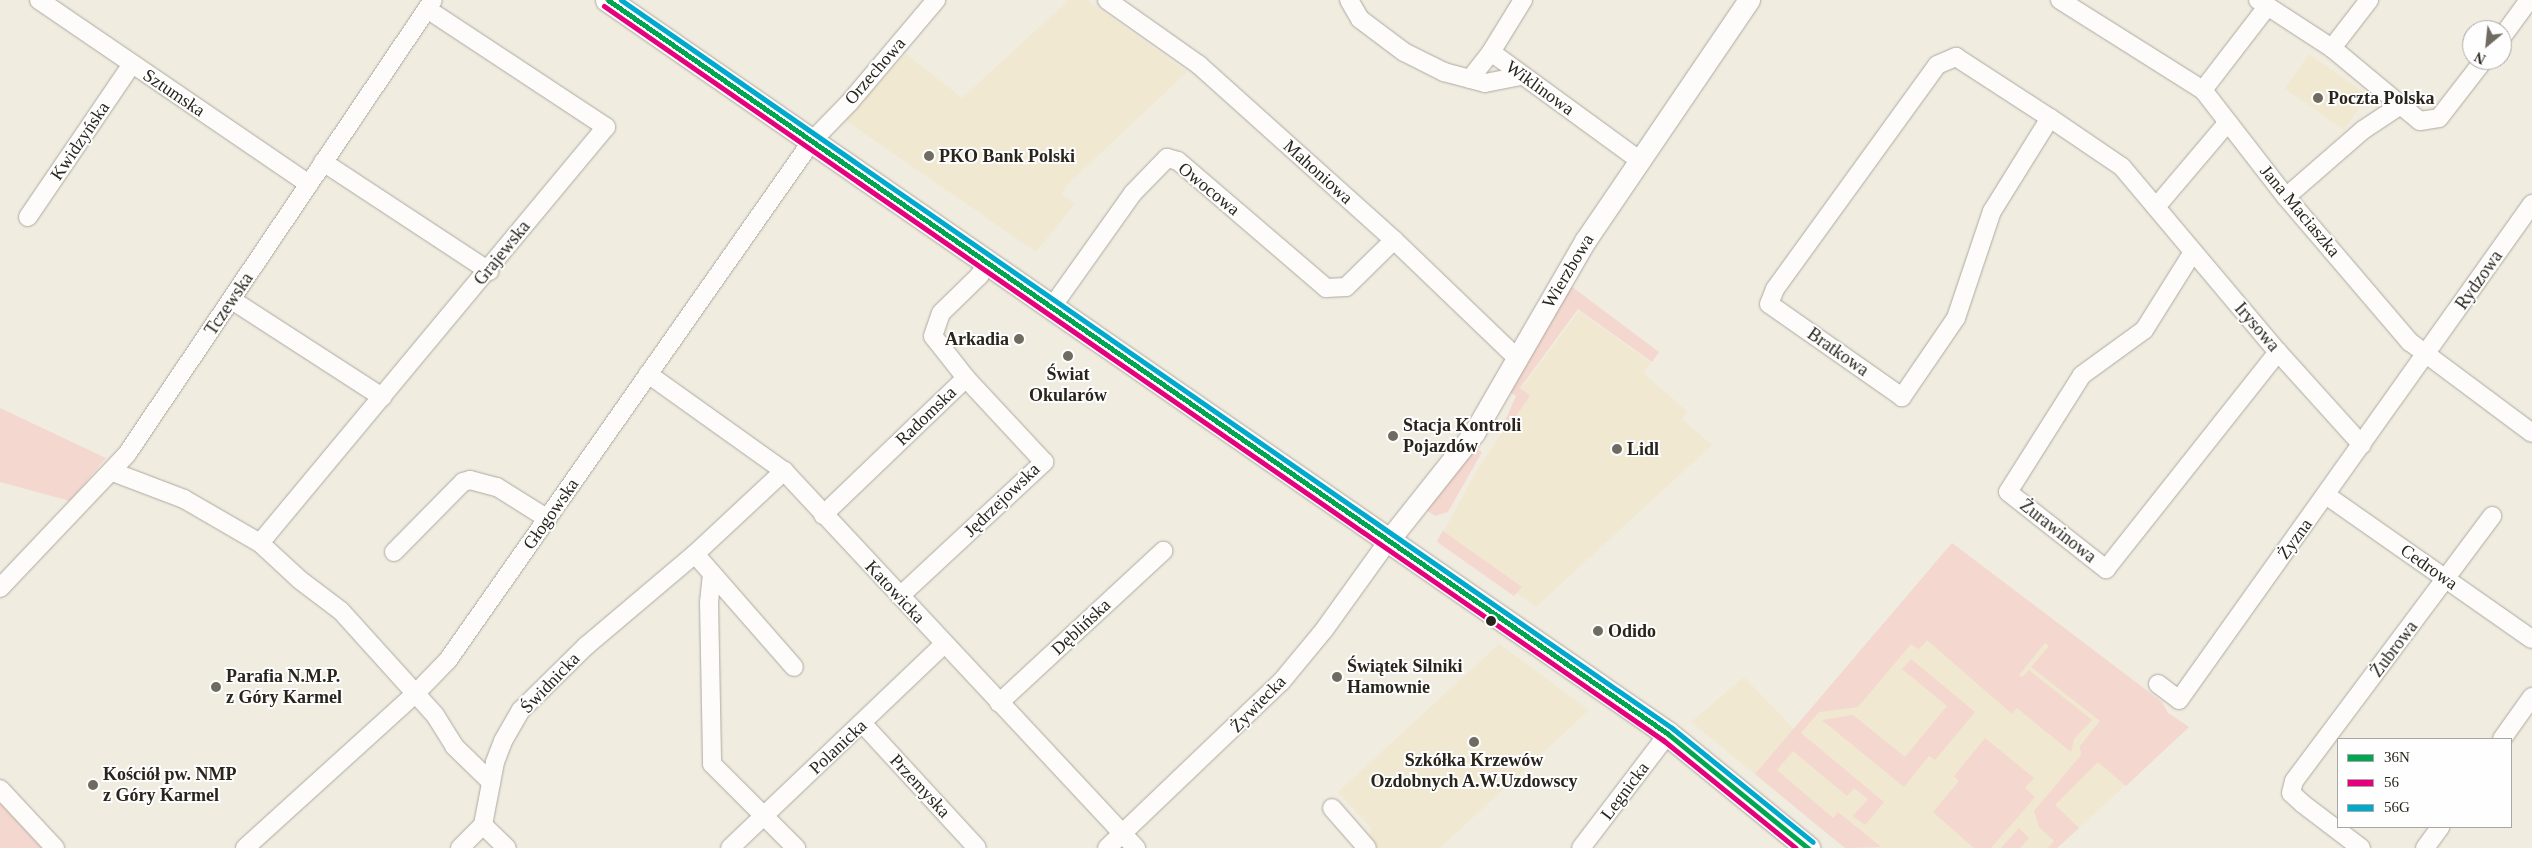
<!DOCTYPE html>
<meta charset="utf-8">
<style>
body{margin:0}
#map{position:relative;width:2532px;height:848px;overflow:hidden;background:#f1ece0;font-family:Georgia,serif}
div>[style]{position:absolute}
.built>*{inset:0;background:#f0e8d1;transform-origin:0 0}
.green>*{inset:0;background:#f4d7ce}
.roads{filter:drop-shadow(0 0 1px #ada9a0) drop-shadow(0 0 1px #ada9a0)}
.minor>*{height:18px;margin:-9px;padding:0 9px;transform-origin:9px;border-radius:9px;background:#fdfcfa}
.tertiary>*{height:21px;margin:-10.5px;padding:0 10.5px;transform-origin:10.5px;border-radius:10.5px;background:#fdfcfa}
.secondary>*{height:24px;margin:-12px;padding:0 12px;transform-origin:12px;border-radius:12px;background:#fdfcfa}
.bus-1>*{height:5px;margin:-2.5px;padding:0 2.5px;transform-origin:2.5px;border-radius:2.5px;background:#00a651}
.bus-2>*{height:5px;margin:-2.5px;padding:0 2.5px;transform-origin:2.5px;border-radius:2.5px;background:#e5007d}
.bus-3>*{height:5px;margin:-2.5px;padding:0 2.5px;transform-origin:2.5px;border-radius:2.5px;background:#00a9ce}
.dots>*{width:14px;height:14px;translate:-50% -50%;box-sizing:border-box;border:2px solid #fefefe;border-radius:50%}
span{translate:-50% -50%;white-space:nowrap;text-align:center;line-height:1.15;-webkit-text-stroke:4px #fefefe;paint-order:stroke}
.street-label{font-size:18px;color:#29251c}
.poi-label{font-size:18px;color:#29251c;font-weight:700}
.left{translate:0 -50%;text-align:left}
.right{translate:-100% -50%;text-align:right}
.legend{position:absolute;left:2337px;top:738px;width:175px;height:90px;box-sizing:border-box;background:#fefefe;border:1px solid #a9a7a4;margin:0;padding:6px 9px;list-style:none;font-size:15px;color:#29251c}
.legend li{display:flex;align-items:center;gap:10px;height:25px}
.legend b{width:25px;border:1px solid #a9a7a4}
.north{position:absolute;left:2462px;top:20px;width:50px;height:50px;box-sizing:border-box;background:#fefefe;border:1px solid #a9a7a4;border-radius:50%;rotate:208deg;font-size:14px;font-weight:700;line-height:20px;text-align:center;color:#29251c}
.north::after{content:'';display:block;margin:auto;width:18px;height:22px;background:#6f6b61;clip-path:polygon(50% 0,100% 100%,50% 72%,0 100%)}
</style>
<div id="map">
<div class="built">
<div style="clip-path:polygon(1069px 0,1087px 0,1187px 72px,1070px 182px,1061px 194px,1075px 204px,1036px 252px,845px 120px,906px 54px,962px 98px)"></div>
<div style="left:2309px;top:54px;width:72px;height:42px;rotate:35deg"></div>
<div style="clip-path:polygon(1579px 311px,1651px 363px,1643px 373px,1687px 411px,1682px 419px,1712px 445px,1536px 607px,1439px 540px,1476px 472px,1501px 434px,1521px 389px)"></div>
<div style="clip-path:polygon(1952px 543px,2162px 702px,2168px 713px,2189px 727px,2057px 848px,1845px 848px,1691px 722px,1744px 677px,1794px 729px)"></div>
<div style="clip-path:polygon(1499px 644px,1589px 710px,1440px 848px,1377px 848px,1370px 840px,1370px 827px,1338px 792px)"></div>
</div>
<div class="green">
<div style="clip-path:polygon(1568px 284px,1659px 352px,1652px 362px,1578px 309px,1520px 388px,1530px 396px,1505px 431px,1500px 432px,1516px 396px,1508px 391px)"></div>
<div style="clip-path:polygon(0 408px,106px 458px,70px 501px,0 482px)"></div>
<div style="clip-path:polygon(1477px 449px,1482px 452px,1448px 512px,1435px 516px,1426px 510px,1470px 452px)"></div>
<div style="clip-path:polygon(1443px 530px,1443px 531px,1522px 587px,1514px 596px,1440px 544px,1437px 541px)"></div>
<div style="clip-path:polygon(1952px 543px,2162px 702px,2168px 713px,2189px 727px,2126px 786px,2098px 762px,2055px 805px,2079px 828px,2057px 848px,2048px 848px,2054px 841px,2039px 827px,2034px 811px,2081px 755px,2080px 746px,2100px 721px,2031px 667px,2049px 646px,2045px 643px,2019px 675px,2022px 677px,2029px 670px,2092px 720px,2074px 739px,2071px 752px,2017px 708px,2012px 714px,1927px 640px,1919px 649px,1911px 644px,1858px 707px,1819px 712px,1801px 733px,1884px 802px,1865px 825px,1853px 816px,1868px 799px,1854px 788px,1847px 796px,1793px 751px,1777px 770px,1833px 818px,1838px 812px,1881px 847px,1845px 848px,1755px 774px)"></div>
<div style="clip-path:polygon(1911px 659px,1975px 712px,1935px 760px,1929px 756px,1904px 787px,1822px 720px,1853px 715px,1905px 757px,1947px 706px,1902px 669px)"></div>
<div style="clip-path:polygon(1985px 738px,2034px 778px,2025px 788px,2035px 797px,1991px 848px,1974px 848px,1933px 812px,1959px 781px,1954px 776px)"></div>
<div style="clip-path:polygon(0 803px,42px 848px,0 848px)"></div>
<div style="clip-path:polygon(2019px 828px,2029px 838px,2020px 848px,2001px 848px)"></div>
</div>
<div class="roads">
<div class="minor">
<div style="left:39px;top:0;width:327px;rotate:34.3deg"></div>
<div style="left:1107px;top:0;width:113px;rotate:35.2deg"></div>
<div style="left:1199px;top:65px;width:262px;rotate:41.9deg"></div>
<div style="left:1394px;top:240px;width:170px;rotate:43.8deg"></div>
<div style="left:1349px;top:0;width:22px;rotate:60deg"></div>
<div style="left:1360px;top:19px;width:55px;rotate:36.9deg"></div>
<div style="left:1404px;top:52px;width:45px;rotate:26.6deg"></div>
<div style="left:1444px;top:72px;width:42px;rotate:15deg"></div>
<div style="left:1485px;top:83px;width:38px;rotate:-11deg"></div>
<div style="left:1523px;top:0;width:61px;rotate:121.6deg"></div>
<div style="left:1491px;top:52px;width:182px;rotate:36.1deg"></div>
<div style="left:2060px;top:0;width:169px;rotate:32.2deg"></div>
<div style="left:2203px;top:90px;width:135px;rotate:52.2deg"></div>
<div style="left:2286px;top:197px;width:191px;rotate:49.5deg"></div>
<div style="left:2410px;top:342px;width:152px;rotate:36.7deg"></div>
<div style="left:2258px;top:0;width:88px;rotate:33deg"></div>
<div style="left:2332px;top:48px;width:114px;rotate:39.7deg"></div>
<div style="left:2420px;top:121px;width:19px;rotate:-9deg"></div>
<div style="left:2439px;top:118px;width:73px;rotate:-52.2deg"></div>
<div style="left:2502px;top:37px;width:46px;rotate:-53.9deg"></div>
<div style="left:2332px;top:48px;width:61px;rotate:-52.4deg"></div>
<div style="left:1470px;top:79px;width:34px;rotate:-52deg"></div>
<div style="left:2203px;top:90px;width:105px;rotate:-52.4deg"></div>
<div style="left:2050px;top:118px;width:110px;rotate:121.9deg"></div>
<div style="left:1992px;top:211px;width:113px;rotate:108.6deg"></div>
<div style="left:1956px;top:318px;width:96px;rotate:124.4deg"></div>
<div style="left:1902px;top:397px;width:162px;rotate:-145deg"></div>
<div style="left:1769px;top:304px;width:16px;rotate:-68deg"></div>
<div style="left:1775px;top:289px;width:276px;rotate:-54.1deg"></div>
<div style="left:1937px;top:65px;width:21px;rotate:-23deg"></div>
<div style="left:1956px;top:57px;width:112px;rotate:33deg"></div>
<div style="left:2050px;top:118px;width:87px;rotate:34.2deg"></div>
<div style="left:2122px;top:167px;width:242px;rotate:49.9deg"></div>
<div style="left:2278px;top:352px;width:125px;rotate:47.9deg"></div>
<div style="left:323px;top:162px;width:199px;rotate:33.3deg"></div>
<div style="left:2286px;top:197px;width:102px;rotate:-41deg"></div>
<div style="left:2363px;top:130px;width:43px;rotate:-33.7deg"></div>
<div style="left:2156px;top:207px;width:111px;rotate:-49.7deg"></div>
<div style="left:28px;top:217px;width:185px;rotate:-55.8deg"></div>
<div style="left:2193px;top:252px;width:92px;rotate:122.1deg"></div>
<div style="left:2144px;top:330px;width:77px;rotate:144deg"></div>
<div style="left:2082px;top:375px;width:138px;rotate:122.3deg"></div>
<div style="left:2008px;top:492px;width:125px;rotate:38.2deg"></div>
<div style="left:2106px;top:569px;width:277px;rotate:-51.6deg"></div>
<div style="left:232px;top:300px;width:179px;rotate:32.9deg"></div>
<div style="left:1052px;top:307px;width:140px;rotate:-54.6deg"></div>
<div style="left:1133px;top:193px;width:49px;rotate:-45.8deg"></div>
<div style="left:1167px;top:158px;width:11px;rotate:15deg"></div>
<div style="left:1178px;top:161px;width:195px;rotate:40.6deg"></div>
<div style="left:1326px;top:288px;width:20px;rotate:-3deg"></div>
<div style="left:1346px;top:287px;width:67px;rotate:-44.4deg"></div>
<div style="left:648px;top:374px;width:167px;rotate:35.5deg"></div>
<div style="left:784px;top:471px;width:516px;rotate:46.96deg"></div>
<div style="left:113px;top:472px;width:76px;rotate:20.8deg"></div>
<div style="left:184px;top:499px;width:88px;rotate:30.1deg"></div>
<div style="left:260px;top:543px;width:54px;rotate:42.8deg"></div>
<div style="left:300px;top:580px;width:51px;rotate:37.1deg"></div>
<div style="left:341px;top:611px;width:140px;rotate:47.9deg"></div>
<div style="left:435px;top:715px;width:36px;rotate:58deg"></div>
<div style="left:454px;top:746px;width:52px;rotate:44.2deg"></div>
<div style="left:2326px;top:495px;width:251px;rotate:35deg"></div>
<div style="left:823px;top:515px;width:198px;rotate:-43.8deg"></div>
<div style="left:260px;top:543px;width:541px;rotate:-50.25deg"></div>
<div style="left:606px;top:127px;width:214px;rotate:-146.6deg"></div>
<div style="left:394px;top:552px;width:98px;rotate:-45.4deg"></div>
<div style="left:463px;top:482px;width:7px;rotate:-16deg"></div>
<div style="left:470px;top:480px;width:28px;rotate:15deg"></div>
<div style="left:497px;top:487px;width:60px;rotate:32.1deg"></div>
<div style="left:695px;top:554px;width:150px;rotate:48.8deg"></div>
<div style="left:712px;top:574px;width:28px;rotate:96deg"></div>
<div style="left:709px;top:602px;width:162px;rotate:88.9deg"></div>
<div style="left:712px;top:764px;width:119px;rotate:45deg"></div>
<div style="left:0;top:588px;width:185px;rotate:-46.5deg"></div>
<div style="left:127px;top:454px;width:547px;rotate:-56.02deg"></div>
<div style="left:900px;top:596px;width:197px;rotate:-42.9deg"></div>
<div style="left:1044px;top:462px;width:115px;rotate:-132.9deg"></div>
<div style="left:966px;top:378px;width:53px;rotate:-128.2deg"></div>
<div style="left:933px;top:336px;width:24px;rotate:-71deg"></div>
<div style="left:941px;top:313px;width:53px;rotate:-44.2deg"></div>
<div style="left:979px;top:276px;width:17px;rotate:-57deg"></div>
<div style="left:2158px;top:684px;width:26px;rotate:37deg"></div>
<div style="left:2179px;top:700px;width:609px;rotate:-54.56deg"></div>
<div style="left:999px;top:703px;width:224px;rotate:-42.8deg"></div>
<div style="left:863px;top:724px;width:168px;rotate:47.4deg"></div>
<div style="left:2502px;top:739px;width:52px;rotate:-54.5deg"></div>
<div style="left:0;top:789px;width:81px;rotate:47deg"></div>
<div style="left:1332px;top:808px;width:53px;rotate:48.8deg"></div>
<div style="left:483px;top:825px;width:33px;rotate:44deg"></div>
<div style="left:245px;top:848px;width:231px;rotate:-42.2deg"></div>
<div style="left:416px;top:693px;width:46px;rotate:-45.9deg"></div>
<div style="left:448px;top:660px;width:634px;rotate:-54.96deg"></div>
<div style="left:812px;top:141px;width:53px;rotate:-45.8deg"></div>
<div style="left:849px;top:103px;width:135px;rotate:-49.8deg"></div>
<div style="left:460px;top:848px;width:33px;rotate:-45deg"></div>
<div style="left:483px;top:825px;width:64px;rotate:-79.2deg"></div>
<div style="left:495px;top:762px;width:22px;rotate:-69deg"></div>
<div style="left:503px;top:741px;width:36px;rotate:-60deg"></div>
<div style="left:521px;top:710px;width:91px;rotate:-44.6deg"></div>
<div style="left:586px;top:646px;width:143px;rotate:-40.2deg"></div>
<div style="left:695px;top:554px;width:122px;rotate:-43deg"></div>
<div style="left:730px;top:848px;width:294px;rotate:-43.6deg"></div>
<div style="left:1107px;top:848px;width:240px;rotate:-43.7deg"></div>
<div style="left:1281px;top:682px;width:67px;rotate:-50.4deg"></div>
<div style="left:1324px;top:630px;width:110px;rotate:-54.3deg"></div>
<div style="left:1581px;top:848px;width:143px;rotate:-52.7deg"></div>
<div style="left:2361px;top:848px;width:73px;rotate:-142.8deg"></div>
<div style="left:2303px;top:804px;width:16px;rotate:-137deg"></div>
<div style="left:2291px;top:793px;width:12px;rotate:-76deg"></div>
<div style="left:2294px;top:781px;width:331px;rotate:-53.2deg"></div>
<div style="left:2425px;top:848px;width:26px;rotate:-54deg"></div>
</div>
<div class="tertiary">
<div style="left:1388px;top:541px;width:138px;rotate:-51.5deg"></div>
<div style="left:1474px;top:433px;width:222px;rotate:-60deg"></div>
<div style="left:1585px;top:241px;width:292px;rotate:-55.8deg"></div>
</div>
<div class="secondary">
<div style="left:608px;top:0;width:1289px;rotate:34.7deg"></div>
<div style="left:1668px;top:734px;width:181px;rotate:39.2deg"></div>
</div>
</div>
<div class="bus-1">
<div style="left:608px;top:0;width:1289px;rotate:34.7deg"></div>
<div style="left:1668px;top:734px;width:181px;rotate:39.2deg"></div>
</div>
<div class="bus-2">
<div style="left:604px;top:6px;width:1289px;rotate:34.73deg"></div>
<div style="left:1663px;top:740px;width:171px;rotate:39.1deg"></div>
</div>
<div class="bus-3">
<div style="left:621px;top:0;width:1279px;rotate:34.71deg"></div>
<div style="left:1672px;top:728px;width:181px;rotate:39deg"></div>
</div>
<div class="dots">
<div style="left:2318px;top:98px;background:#6f6b61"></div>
<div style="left:929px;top:156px;background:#6f6b61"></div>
<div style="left:1019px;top:339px;background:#6f6b61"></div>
<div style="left:1068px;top:356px;background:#6f6b61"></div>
<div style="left:1393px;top:436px;background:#6f6b61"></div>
<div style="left:1617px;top:449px;background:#6f6b61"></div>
<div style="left:1491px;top:621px;background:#29251c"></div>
<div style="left:1598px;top:631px;background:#6f6b61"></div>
<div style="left:1337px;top:677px;background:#6f6b61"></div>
<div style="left:216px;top:687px;background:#6f6b61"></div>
<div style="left:1474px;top:742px;background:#6f6b61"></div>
<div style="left:93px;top:785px;background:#6f6b61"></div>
</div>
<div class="street-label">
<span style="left:875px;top:71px;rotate:-49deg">Orzechowa</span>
<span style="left:1540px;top:88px;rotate:36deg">Wiklinowa</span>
<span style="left:174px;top:93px;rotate:34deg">Sztumska</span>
<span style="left:80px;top:141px;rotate:-56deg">Kwidzyńska</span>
<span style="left:1318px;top:172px;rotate:42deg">Mahoniowa</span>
<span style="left:1209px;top:189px;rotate:39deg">Owocowa</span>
<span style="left:2300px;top:211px;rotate:50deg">Jana Maciaszka</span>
<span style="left:502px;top:253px;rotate:-51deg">Grajewska</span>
<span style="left:1568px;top:271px;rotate:-59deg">Wierzbowa</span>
<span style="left:2479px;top:280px;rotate:-55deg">Rydzowa</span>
<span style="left:229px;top:304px;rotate:-56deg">Tczewska</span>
<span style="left:2257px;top:327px;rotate:49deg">Irysowa</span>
<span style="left:1838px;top:352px;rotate:35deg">Bratkowa</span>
<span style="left:926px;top:416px;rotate:-44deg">Radomska</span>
<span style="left:1002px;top:500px;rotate:-44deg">Jędrzejowska</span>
<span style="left:551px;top:514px;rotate:-55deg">Głogowska</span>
<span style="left:2058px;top:531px;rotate:38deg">Żurawinowa</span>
<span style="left:2295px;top:539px;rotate:-54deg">Żyzna</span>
<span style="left:2429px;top:567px;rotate:35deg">Cedrowa</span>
<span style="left:895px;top:592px;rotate:47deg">Katowicka</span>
<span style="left:1081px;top:627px;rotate:-43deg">Dęblińska</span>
<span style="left:2394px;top:649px;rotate:-53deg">Żubrowa</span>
<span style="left:550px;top:683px;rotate:-46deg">Świdnicka</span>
<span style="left:1258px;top:704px;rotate:-46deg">Żywiecka</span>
<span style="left:838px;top:747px;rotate:-43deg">Polanicka</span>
<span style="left:920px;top:786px;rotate:47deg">Przemyska</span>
<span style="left:1625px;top:791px;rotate:-53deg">Legnicka</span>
</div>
<div class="poi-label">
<span class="left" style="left:2328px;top:98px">Poczta Polska</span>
<span class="left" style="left:939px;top:156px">PKO Bank Polski</span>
<span class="right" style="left:1009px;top:339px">Arkadia</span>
<span style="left:1068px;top:385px">Świat<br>Okularów</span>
<span class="left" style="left:1403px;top:436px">Stacja Kontroli<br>Pojazdów</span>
<span class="left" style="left:1627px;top:449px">Lidl</span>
<span class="left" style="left:1608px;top:631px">Odido</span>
<span class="left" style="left:1347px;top:677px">Świątek Silniki<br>Hamownie</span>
<span class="left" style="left:226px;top:687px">Parafia N.M.P.<br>z Góry Karmel</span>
<span style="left:1474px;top:771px">Szkółka Krzewów<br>Ozdobnych A.W.Uzdowscy</span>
<span class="left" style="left:103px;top:785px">Kościół pw. NMP<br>z Góry Karmel</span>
</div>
<ul class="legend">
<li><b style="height:6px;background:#00a651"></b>36N</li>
<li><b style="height:6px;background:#e5007d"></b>56</li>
<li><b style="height:6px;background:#00a9ce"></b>56G</li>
</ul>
<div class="north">N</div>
</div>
